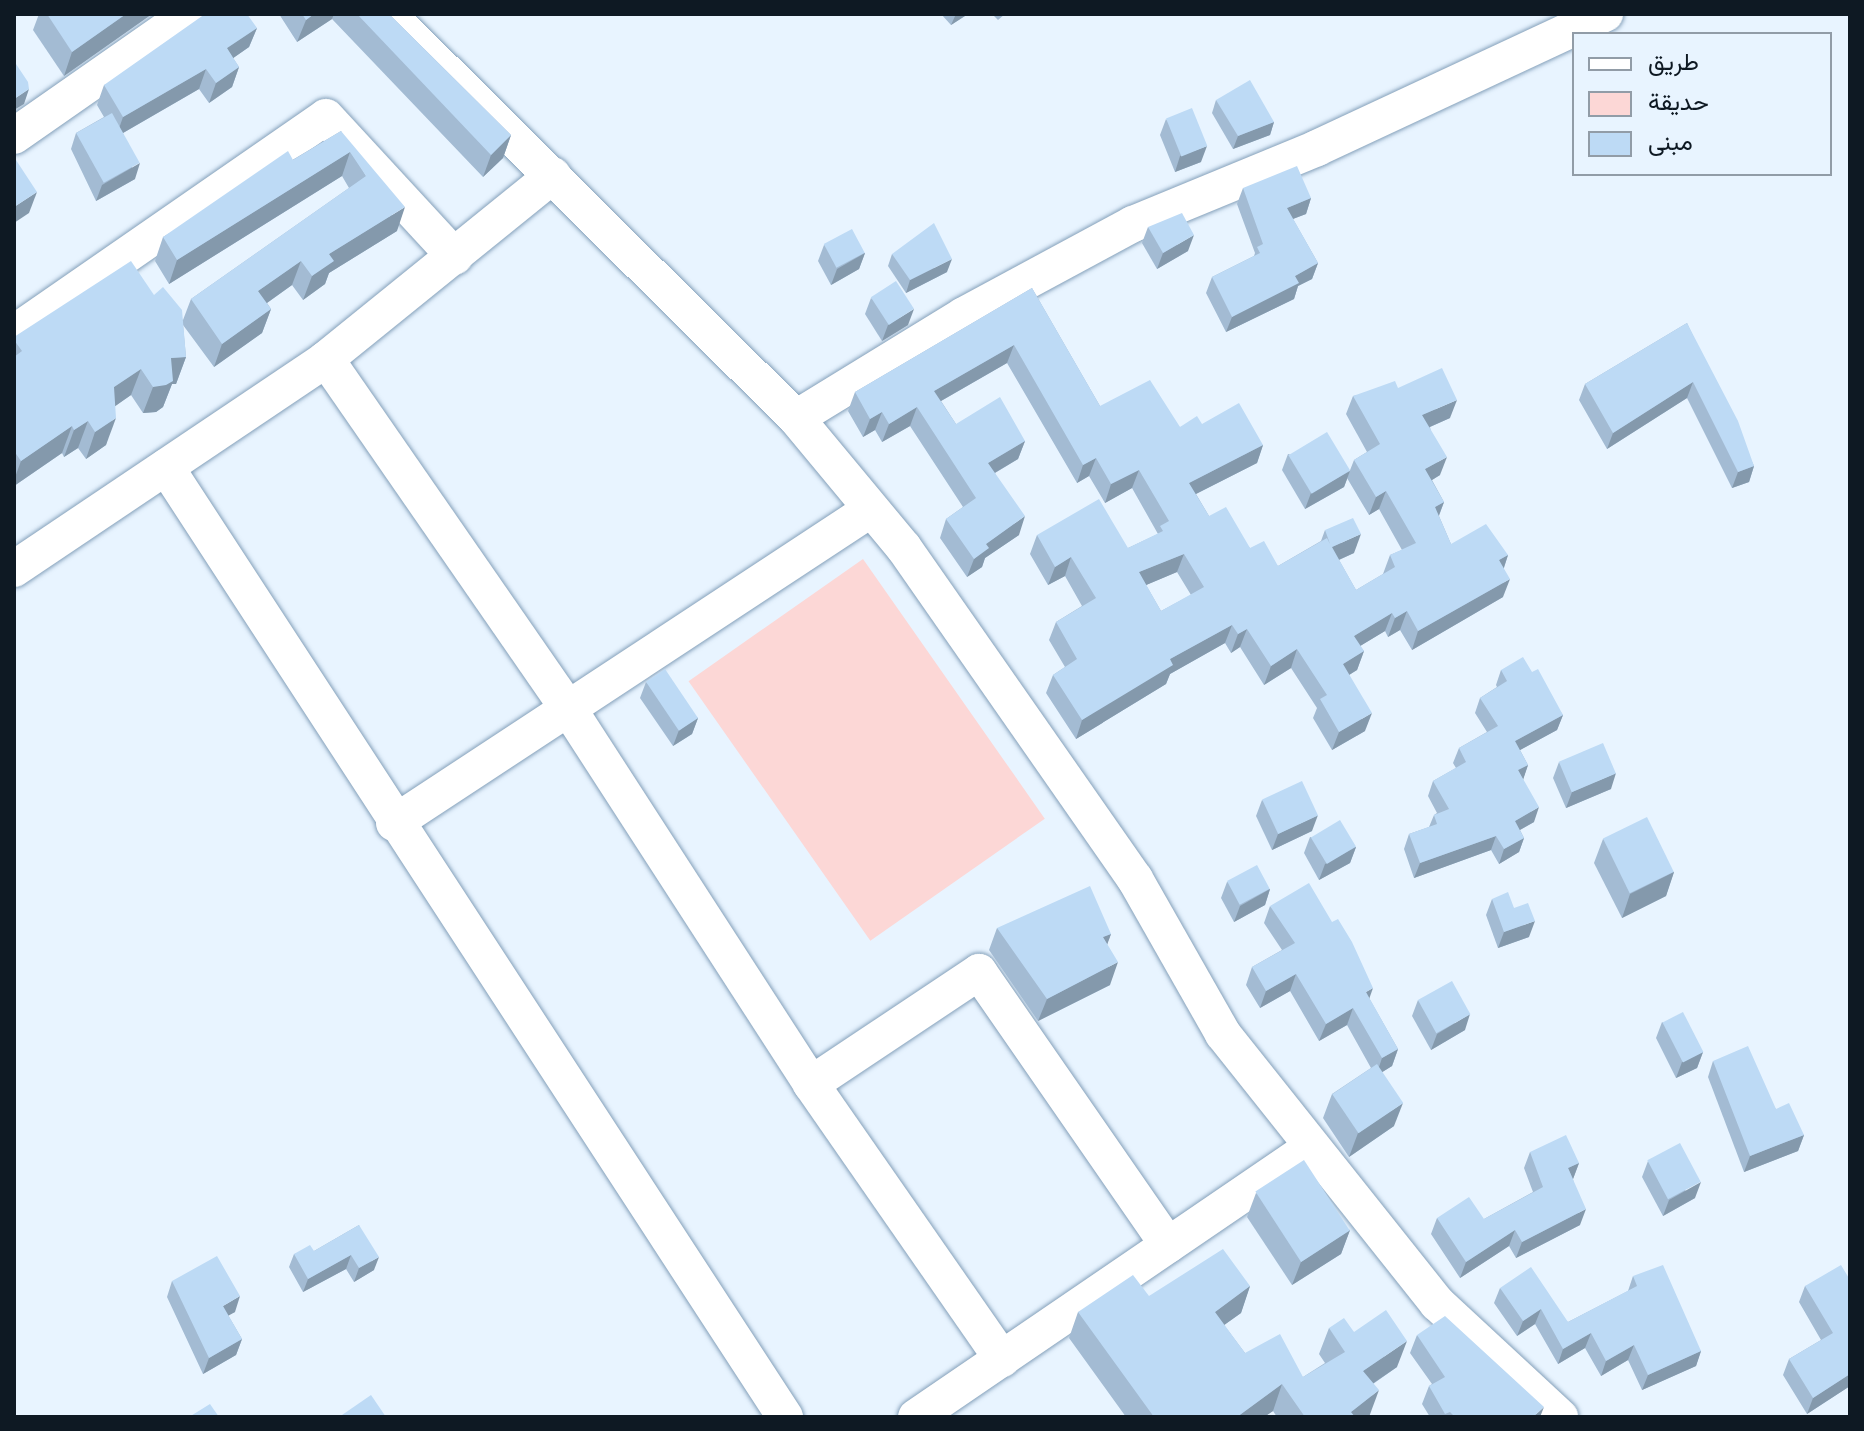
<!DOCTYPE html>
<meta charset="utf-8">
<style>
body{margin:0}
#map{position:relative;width:1864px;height:1431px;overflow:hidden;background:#e8f4ff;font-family:"IBM Plex Sans",Vazirmatn,sans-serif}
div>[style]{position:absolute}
.green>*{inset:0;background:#fcd7d6;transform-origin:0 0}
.roads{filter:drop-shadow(0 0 2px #84a0ba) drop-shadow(0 0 2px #84a0ba)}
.minor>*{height:36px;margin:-18px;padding:0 18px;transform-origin:18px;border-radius:18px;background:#fff}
.wall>*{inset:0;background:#a3bbd3}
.shaded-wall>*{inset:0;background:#8499ac}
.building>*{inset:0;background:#bddaf5;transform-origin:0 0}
span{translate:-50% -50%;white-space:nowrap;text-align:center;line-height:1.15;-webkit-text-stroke:6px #e8f4ff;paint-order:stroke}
.frame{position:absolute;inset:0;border:16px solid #0e1923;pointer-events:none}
.legend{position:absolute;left:1572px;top:32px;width:260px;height:144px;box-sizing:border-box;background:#e8f4ff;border:2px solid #919ca7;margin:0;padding:10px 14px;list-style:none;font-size:24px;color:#0e1923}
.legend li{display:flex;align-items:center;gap:16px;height:40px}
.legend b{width:40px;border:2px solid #919ca7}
</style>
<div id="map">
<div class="green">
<div style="left:863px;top:559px;width:317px;height:213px;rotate:55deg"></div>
</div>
<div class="roads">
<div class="minor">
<div style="left:388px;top:14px;width:574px;rotate:44.72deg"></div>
<div style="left:796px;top:418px;width:169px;rotate:50.3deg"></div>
<div style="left:904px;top:548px;width:404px;rotate:55.1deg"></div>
<div style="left:1135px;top:879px;width:178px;rotate:60.4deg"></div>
<div style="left:1223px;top:1034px;width:344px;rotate:51.5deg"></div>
<div style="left:1437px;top:1303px;width:168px;rotate:42.8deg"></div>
<div style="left:14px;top:136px;width:213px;rotate:-34.9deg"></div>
<div style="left:14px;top:333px;width:379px;rotate:-34.7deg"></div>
<div style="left:326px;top:117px;width:190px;rotate:47.3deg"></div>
<div style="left:326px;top:359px;width:428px;rotate:55.3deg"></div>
<div style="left:570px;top:711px;width:444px;rotate:57.1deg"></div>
<div style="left:811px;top:1084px;width:335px;rotate:55.2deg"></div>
<div style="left:796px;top:418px;width:197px;rotate:-31.5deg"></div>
<div style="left:964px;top:315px;width:192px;rotate:-28.3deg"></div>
<div style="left:1133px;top:224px;width:199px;rotate:-22.4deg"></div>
<div style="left:1317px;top:148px;width:318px;rotate:-25deg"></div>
<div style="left:166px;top:467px;width:1134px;rotate:56.91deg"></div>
<div style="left:14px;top:569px;width:376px;rotate:-33.9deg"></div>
<div style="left:326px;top:359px;width:292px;rotate:-39deg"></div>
<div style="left:394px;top:823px;width:570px;rotate:-33.33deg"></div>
<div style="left:811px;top:1084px;width:202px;rotate:-33.7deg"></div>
<div style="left:979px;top:972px;width:332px;rotate:55.3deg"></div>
<div style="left:916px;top:1417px;width:479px;rotate:-34.3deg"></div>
</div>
</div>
<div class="wall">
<div style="clip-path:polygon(39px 14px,152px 14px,64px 76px,33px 30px)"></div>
<div style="clip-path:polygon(279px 14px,389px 14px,511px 135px,503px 158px,483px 177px,332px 19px,297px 42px)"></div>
<div style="clip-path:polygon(941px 14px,968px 14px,951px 25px)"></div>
<div style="clip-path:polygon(992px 14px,1005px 14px,998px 20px)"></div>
<div style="clip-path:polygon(257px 28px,249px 47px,233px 58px,239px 67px,232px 87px,209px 103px,199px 89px,123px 133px,135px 179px,96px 201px,71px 149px,76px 133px,104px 117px,97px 105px,104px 85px)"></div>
<div style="clip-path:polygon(1216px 100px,1274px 122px,1270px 135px,1233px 149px,1212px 113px)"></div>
<div style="clip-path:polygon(1166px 119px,1201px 162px,1175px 172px,1160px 135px)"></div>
<div style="clip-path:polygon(341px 131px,397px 231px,329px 273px,325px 284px,303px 300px,292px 285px,267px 303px,271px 309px,262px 333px,214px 367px,183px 325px,186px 357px,176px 384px,172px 384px,163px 407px,156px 412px,143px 413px,131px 395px,115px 406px,106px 445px,86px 459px,78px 448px,64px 457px,62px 453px,14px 486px,14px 337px,154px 295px,183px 320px,191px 299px,349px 188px,342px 176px,169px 284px,155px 261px,163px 237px)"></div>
<div style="clip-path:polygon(1243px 188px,1311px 198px,1306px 214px,1293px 219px,1318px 263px,1312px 279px,1298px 286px,1294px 299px,1226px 332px,1206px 293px,1212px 277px,1254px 256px,1255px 253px,1237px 204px)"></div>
<div style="clip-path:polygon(1148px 227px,1188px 251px,1157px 269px,1142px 243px)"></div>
<div style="clip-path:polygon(824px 245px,865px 253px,859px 269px,831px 285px,818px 261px)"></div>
<div style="clip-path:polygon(892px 254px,947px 272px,906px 293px,888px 266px)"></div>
<div style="clip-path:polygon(evenodd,1032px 288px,1100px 406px,1180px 427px,1202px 424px,1263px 445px,1257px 463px,1196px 494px,1209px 516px,1250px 548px,1278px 566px,1321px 541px,1325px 530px,1354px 553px,1339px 560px,1356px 590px,1383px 574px,1390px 555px,1402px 550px,1379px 509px,1369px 515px,1347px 478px,1354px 460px,1367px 452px,1346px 414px,1353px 396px,1398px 388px,1450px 418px,1430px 427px,1440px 475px,1432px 480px,1444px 502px,1439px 516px,1451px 544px,1508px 555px,1504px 568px,1503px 597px,1412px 650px,1400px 630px,1388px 637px,1385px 631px,1360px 646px,1364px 651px,1357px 670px,1349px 675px,1365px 731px,1332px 750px,1313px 718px,1317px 708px,1291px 668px,1264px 685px,1240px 647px,1231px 653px,1225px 643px,1170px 674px,1166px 684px,1076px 739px,1046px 693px,1053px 675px,1065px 667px,1049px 640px,1056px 622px,1082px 606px,1065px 576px,1048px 585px,1030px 554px,1037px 535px,1128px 548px,1158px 534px,1132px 488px,1105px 503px,1089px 476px,1077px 483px,1007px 363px,941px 401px,956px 424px,1025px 441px,1018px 459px,995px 473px,1019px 535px,985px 558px,982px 567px,967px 577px,940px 538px,946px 519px,963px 507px,910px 426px,882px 442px,875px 430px,863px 437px,848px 411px,855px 392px,1032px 288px,1177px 572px,1191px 595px,1161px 611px,1146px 585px,1177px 572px)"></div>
<div style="clip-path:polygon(871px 298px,908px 325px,882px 341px,865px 314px)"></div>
<div style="clip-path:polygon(1687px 323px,1754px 466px,1749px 482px,1732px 488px,1687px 398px,1607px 449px,1579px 400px,1585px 384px)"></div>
<div style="clip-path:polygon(1288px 454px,1350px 471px,1344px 487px,1305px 509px,1282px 470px)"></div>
<div style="clip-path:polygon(1501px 670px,1532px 672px,1563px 715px,1557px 730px,1520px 750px,1528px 765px,1523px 779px,1534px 822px,1520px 830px,1524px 838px,1519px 852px,1499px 864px,1491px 850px,1414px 878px,1404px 849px,1409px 834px,1429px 827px,1434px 815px,1437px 813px,1428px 796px,1433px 781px,1456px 768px,1453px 763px,1459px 748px,1487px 732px,1475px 713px,1480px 698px,1497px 687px,1496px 685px)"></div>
<div style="clip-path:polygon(646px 682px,698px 718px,692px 734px,673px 746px,640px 698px)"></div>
<div style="clip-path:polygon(1559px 762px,1611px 789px,1566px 808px,1553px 778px)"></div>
<div style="clip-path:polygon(1262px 800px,1312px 831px,1272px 850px,1256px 816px)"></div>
<div style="clip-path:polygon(1310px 837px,1356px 847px,1350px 863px,1319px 880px,1304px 853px)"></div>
<div style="clip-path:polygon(1603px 839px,1674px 872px,1666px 896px,1622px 918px,1594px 863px)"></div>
<div style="clip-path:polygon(1227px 882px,1270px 889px,1265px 905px,1234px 922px,1221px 898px)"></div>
<div style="clip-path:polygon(1492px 899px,1514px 908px,1529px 937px,1498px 948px,1486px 915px)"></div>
<div style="clip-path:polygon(1270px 906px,1369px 998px,1398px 1049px,1392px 1066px,1382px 1072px,1394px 1126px,1349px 1157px,1323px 1118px,1332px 1094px,1371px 1068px,1347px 1025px,1319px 1041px,1290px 991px,1260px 1008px,1246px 985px,1252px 967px,1282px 950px,1264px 923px)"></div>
<div style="clip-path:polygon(997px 928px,1111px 934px,1107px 944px,1110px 985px,1038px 1021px,989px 950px)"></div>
<div style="clip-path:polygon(1418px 1000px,1465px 1030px,1431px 1050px,1412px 1016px)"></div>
<div style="clip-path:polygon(1662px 1022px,1703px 1052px,1697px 1068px,1676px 1078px,1656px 1038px)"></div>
<div style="clip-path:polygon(1713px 1061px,1776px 1109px,1804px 1135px,1798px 1151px,1744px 1172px,1708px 1077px)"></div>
<div style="clip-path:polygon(1530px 1152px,1579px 1163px,1573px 1179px,1580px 1225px,1516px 1258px,1509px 1246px,1460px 1278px,1431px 1234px,1437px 1218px,1484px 1219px,1533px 1192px,1524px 1168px)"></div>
<div style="clip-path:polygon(1648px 1161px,1695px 1198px,1663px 1216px,1642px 1177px)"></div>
<div style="clip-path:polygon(1256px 1193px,1350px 1230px,1341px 1254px,1292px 1285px,1247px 1217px)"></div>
<div style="clip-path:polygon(359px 1225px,374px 1270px,354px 1282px,346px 1269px,303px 1292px,289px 1267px,294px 1254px,314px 1251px)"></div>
<div style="clip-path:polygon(1633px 1276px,1701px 1351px,1696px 1366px,1642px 1390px,1628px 1360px,1601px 1376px,1585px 1348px,1558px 1364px,1535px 1324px,1517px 1336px,1494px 1303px,1500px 1288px,1568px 1322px,1628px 1291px)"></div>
<div style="clip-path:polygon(1850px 1280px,1850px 1386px,1807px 1414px,1783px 1375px,1789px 1359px,1821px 1340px,1799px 1302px,1805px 1286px)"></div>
<div style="clip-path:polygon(172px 1281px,235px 1312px,228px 1315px,242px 1339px,236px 1355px,203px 1374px,167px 1297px)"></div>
<div style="clip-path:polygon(1250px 1286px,1241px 1313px,1224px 1325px,1245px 1353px,1303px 1377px,1325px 1363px,1319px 1354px,1329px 1328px,1354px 1332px,1397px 1367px,1373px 1384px,1369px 1417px,1277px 1417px,1273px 1411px,1264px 1417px,1126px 1417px,1069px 1338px,1078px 1312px,1149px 1296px)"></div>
<div style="clip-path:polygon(1417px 1335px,1540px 1417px,1430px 1417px,1422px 1404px,1429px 1386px,1432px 1384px,1410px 1353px)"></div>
</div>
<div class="shaded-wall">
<div style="clip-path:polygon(126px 14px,152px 14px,64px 76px,72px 52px)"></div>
<div style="clip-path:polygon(314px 14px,334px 14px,332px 19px,297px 42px,306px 20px)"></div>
<div style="clip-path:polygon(956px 14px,968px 14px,951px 25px)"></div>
<div style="clip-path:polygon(257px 28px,249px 47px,219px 68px,227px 48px)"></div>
<div style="clip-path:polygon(239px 67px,232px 87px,209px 103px,216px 83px)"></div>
<div style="clip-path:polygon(206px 69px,199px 89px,116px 137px,123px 117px)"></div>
<div style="clip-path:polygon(29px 89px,24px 104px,14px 110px,14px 99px)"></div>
<div style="clip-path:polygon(1274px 122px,1270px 135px,1233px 149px,1238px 136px)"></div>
<div style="clip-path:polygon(511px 135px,503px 158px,483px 177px,491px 155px)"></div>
<div style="clip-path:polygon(1207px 146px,1201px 162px,1175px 172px,1180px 156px)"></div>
<div style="clip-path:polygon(350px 152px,342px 176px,169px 284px,177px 260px)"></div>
<div style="clip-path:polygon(140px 163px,135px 179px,96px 201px,102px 185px)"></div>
<div style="clip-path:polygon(37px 192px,29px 213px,14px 223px,14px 207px)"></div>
<div style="clip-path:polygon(1311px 198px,1306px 214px,1282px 223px,1287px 208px)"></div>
<div style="clip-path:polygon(405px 207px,397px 231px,329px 273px,325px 284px,303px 300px,312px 276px,329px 254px)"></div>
<div style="clip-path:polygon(1194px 235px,1188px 251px,1157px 269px,1163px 253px)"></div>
<div style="clip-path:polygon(865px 253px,859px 269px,831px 285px,837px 269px)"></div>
<div style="clip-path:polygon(952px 259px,947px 272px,906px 293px,910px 280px)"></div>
<div style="clip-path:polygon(301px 261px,292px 285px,250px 315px,258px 291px)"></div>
<div style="clip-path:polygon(1318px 263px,1312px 279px,1298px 286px,1294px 299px,1226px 332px,1232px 317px,1295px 276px)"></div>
<div style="clip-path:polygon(271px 309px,262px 333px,214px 367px,222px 344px)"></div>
<div style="clip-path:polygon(914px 309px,908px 325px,882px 341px,888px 325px)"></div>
<div style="clip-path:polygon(1014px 345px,1007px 363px,927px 409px,934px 391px)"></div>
<div style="clip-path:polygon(186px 357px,176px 384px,172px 384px,163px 407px,156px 412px,143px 413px,153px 387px,171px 358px)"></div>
<div style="clip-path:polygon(141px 369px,131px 395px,104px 414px,114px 387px)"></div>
<div style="clip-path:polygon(1693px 382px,1687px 398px,1607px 449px,1613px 433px)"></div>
<div style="clip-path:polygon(1457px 400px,1450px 418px,1416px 433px,1422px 415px)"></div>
<div style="clip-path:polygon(917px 407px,910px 426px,882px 442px,889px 424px)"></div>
<div style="clip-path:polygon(882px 412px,875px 430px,863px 437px,870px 419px)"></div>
<div style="clip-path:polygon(116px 418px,106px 445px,86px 459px,95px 432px)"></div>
<div style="clip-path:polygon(88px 421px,78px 448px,64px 457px,74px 430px)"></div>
<div style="clip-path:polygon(72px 426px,62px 453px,14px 486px,14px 480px,21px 461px)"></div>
<div style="clip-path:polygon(1025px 441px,1018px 459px,981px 481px,988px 463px)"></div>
<div style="clip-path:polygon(1263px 445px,1257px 463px,1182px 501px,1189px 483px)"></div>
<div style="clip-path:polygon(1447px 457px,1440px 475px,1419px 488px,1425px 469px)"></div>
<div style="clip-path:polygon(1096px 458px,1089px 476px,1077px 483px,1083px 465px)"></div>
<div style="clip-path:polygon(1754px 466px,1749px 482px,1732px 488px,1738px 472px)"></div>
<div style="clip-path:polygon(1139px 470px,1132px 488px,1105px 503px,1111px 484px)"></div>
<div style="clip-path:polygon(1350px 471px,1344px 487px,1305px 509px,1311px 493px)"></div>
<div style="clip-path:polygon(1386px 491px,1379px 509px,1369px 515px,1376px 497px)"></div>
<div style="clip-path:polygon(1444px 502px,1437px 520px,1435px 507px)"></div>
<div style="clip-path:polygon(1025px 516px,1019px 535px,985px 558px,982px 567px,967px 577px,974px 559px,986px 544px)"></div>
<div style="clip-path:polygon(1361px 534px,1354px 553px,1325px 566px,1332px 547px)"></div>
<div style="clip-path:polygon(1184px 554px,1177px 572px,1132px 591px,1139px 572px)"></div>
<div style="clip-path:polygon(1508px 555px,1502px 573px,1499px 560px)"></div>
<div style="clip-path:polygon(1071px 557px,1065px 576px,1048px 585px,1055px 567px)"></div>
<div style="clip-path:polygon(1510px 579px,1503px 597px,1412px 650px,1418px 631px)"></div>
<div style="clip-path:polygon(1407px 611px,1400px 630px,1388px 637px,1395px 618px)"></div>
<div style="clip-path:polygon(1392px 613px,1385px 631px,1347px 654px,1354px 636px)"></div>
<div style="clip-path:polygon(1232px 625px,1225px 643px,1170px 674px,1166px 684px,1076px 739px,1082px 720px,1170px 659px)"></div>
<div style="clip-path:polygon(1247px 629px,1240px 647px,1231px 653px,1238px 634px)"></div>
<div style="clip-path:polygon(1297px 649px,1291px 668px,1264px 685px,1271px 666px)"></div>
<div style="clip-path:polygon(1364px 651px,1357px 670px,1336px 683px,1343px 664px)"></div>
<div style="clip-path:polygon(1372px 713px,1365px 731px,1332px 750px,1339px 732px)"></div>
<div style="clip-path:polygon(1563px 715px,1557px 730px,1509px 756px,1515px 741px)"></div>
<div style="clip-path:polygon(698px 718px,692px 734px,673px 746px,679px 730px)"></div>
<div style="clip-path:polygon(1528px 765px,1523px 780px,1518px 770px)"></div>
<div style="clip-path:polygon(1616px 773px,1611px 789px,1566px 808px,1572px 792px)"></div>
<div style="clip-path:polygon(1539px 807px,1534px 822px,1509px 836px,1515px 821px)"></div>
<div style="clip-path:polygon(1318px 815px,1312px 831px,1272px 850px,1278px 834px)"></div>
<div style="clip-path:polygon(1496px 836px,1491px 850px,1414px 878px,1420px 863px)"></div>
<div style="clip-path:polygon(1524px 838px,1519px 852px,1499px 864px,1504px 849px)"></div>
<div style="clip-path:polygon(1356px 847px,1350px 863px,1319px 880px,1325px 864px)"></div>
<div style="clip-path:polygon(1674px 872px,1666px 896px,1622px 918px,1630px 894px)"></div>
<div style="clip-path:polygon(1270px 889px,1265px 905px,1234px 922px,1240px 906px)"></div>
<div style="clip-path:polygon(1535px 921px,1529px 937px,1498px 948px,1504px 932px)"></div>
<div style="clip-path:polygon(1111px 934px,1103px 956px,1103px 937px)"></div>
<div style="clip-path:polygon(1118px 962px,1110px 985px,1038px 1021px,1047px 999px)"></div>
<div style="clip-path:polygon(1296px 974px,1290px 991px,1260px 1008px,1266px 991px)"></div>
<div style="clip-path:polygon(1373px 988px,1367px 1005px,1366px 992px)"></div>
<div style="clip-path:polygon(1353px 1008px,1347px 1025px,1319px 1041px,1326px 1024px)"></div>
<div style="clip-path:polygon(1470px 1014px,1465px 1030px,1431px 1050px,1437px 1034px)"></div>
<div style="clip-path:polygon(1398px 1049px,1392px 1066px,1376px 1076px,1382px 1058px)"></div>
<div style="clip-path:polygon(1703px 1052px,1697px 1068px,1676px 1078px,1682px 1062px)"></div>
<div style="clip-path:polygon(1403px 1103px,1394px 1126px,1349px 1157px,1358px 1133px)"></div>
<div style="clip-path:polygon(1804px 1135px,1798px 1151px,1744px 1172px,1750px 1156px)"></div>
<div style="clip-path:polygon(1579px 1163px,1573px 1179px,1568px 1168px)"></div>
<div style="clip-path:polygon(1701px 1182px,1695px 1198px,1663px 1216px,1669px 1200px)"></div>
<div style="clip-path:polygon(1586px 1209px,1580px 1225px,1516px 1258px,1522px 1242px)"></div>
<div style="clip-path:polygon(1350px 1230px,1341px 1254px,1292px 1285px,1301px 1262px)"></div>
<div style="clip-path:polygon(1515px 1230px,1509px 1246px,1460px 1278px,1466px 1262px)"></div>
<div style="clip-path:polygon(351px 1255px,346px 1269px,303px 1292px,308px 1279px)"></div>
<div style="clip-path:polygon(379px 1257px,374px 1270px,354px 1282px,359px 1268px)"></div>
<div style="clip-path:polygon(1250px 1286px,1241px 1313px,1206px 1338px,1215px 1312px)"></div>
<div style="clip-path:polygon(240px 1296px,235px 1312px,217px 1322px,223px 1306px)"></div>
<div style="clip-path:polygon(1541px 1309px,1535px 1324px,1517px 1336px,1523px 1321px)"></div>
<div style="clip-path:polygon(1591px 1333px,1585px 1348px,1558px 1364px,1563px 1349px)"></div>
<div style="clip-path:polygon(242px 1339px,236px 1355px,203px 1374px,209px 1358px)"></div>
<div style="clip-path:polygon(1407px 1341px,1397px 1367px,1353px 1397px,1363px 1371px)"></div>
<div style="clip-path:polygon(1634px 1345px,1628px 1360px,1601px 1376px,1606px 1361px)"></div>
<div style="clip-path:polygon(1701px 1351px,1696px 1366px,1642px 1390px,1648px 1375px)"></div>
<div style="clip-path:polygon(1850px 1374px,1850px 1386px,1807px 1414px,1813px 1398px)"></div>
<div style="clip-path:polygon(1282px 1384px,1273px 1411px,1264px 1417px,1237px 1417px)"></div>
<div style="clip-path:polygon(1379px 1390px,1369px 1417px,1349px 1417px,1351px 1412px)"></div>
<div style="clip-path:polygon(1544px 1407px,1540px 1417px,1533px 1417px)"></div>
</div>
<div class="building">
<div style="clip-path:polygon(47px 14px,126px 14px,72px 52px)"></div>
<div style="clip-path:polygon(205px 14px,247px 14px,257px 28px,227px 48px,239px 67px,216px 83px,206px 69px,123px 117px,104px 85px)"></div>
<div style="clip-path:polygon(302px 14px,314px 14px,306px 20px)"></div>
<div style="clip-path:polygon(357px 14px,389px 14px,511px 135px,491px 155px)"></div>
<div style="clip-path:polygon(14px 61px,28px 82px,29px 89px,14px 99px)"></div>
<div style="clip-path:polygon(1250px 80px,1274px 122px,1238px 136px,1216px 100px)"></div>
<div style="left:1192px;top:108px;width:41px;height:28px;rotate:68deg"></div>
<div style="left:112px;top:113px;width:57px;height:41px;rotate:61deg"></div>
<div style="clip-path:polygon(341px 131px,405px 207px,329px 254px,334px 261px,312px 276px,301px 261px,258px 291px,271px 309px,222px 344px,191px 299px,366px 176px,350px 152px,177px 260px,163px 237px,288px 151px,293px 160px)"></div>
<div style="clip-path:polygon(14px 157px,37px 192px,14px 207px)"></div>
<div style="clip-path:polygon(1297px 166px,1311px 198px,1287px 208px,1318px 263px,1295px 276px,1299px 283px,1232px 317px,1212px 277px,1260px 253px,1257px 247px,1263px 244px,1243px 188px)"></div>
<div style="clip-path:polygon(1182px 213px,1194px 235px,1163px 253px,1148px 227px)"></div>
<div style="clip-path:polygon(934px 223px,952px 259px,910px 280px,892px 254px)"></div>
<div style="left:852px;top:229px;width:27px;height:32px;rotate:62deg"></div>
<div style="clip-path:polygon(131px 261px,154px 295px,163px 287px,182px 310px,186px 357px,171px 358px,173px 381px,166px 385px,153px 387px,141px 369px,114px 387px,116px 418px,95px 432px,88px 421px,74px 430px,72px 426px,21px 461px,14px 451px,14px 357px,22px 351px,14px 340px,14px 337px)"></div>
<div style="left:896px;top:281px;width:33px;height:30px;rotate:57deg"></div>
<div style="clip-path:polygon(evenodd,1032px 288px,1100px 406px,1150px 380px,1180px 427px,1197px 416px,1202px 424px,1239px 403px,1263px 445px,1189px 483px,1209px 516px,1226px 507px,1250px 548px,1264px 541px,1278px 566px,1327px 538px,1330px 544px,1325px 530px,1353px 518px,1361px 534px,1332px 547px,1356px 590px,1395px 567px,1390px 555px,1416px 543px,1386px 491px,1376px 497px,1354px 460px,1380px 444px,1353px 396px,1395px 381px,1398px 388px,1442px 368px,1457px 400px,1422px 415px,1447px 457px,1425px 469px,1444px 502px,1435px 507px,1451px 544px,1486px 524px,1508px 555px,1499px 560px,1510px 579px,1418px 631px,1407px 611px,1395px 618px,1392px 613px,1354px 636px,1364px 651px,1343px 664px,1372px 713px,1339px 732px,1320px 699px,1327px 695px,1297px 649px,1271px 666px,1247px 629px,1238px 634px,1232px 625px,1170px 659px,1173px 665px,1082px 720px,1053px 675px,1077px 659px,1056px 622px,1096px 598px,1071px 557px,1055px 567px,1037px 535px,1099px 499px,1128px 548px,1163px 531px,1160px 526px,1169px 521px,1139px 470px,1111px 484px,1096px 458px,1083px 465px,1014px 345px,934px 391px,956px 424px,1000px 397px,1025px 441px,988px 463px,1025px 516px,986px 544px,989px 548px,974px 559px,946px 519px,976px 498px,917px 407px,889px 424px,882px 412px,870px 419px,855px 392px,1032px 288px,1184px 554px,1204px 587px,1161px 611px,1139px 572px,1184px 554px)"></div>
<div style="clip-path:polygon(1687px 323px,1738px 421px,1754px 466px,1738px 472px,1693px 382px,1613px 433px,1585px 384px)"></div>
<div style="left:1327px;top:432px;width:45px;height:45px;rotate:59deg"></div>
<div style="clip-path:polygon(1523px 657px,1532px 672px,1538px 669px,1563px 715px,1515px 741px,1528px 765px,1518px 770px,1539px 807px,1515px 821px,1524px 838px,1504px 849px,1496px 836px,1420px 863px,1409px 834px,1437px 824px,1434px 815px,1449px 809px,1433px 781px,1466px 762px,1459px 748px,1498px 726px,1480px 698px,1507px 681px,1501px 670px)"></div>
<div style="left:665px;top:669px;width:59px;height:23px;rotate:56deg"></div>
<div style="left:1603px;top:743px;width:33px;height:48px;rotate:67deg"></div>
<div style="left:1302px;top:781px;width:38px;height:44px;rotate:65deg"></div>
<div style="left:1647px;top:817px;width:61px;height:49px;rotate:64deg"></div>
<div style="left:1340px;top:820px;width:31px;height:34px;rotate:59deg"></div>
<div style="left:1257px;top:865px;width:27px;height:34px;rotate:62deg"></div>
<div style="clip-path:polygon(1309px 883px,1332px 922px,1338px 919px,1352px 942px,1373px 988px,1366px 992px,1398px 1049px,1382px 1058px,1353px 1008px,1326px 1024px,1296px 974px,1266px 991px,1252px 967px,1295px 943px,1270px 906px)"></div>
<div style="clip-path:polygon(1090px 886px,1111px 934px,1103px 937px,1118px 962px,1047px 999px,997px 928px)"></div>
<div style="clip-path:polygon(1508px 892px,1514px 908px,1528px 903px,1535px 921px,1504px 932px,1492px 899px)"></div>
<div style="left:1452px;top:981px;width:38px;height:39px;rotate:61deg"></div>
<div style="left:1683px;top:1012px;width:45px;height:23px;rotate:63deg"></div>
<div style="clip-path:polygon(1748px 1046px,1776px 1109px,1789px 1103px,1804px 1135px,1750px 1156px,1713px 1061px)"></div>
<div style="left:1377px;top:1064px;width:47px;height:54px;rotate:56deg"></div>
<div style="clip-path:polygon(1566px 1135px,1579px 1163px,1568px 1168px,1586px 1209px,1522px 1242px,1515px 1230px,1466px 1262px,1437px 1218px,1469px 1197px,1484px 1219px,1543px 1187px,1530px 1152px)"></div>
<div style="left:1680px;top:1143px;width:44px;height:37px;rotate:62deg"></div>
<div style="left:1304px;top:1160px;width:84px;height:58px;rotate:57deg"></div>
<div style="clip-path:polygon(359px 1225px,379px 1257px,359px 1268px,351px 1255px,308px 1279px,294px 1254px,310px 1245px,314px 1251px)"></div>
<div style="clip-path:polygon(1223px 1249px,1250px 1286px,1215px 1312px,1245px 1353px,1280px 1334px,1303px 1377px,1345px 1352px,1329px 1328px,1344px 1318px,1354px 1332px,1386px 1310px,1407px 1341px,1363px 1371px,1379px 1390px,1351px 1412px,1355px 1417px,1305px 1417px,1282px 1384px,1237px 1417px,1154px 1417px,1078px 1312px,1133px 1275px,1149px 1296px)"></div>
<div style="clip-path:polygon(217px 1256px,240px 1296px,223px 1306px,242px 1339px,209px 1358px,172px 1281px)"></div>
<div style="clip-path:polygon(1663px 1265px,1701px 1351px,1648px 1375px,1634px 1345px,1606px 1361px,1591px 1333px,1563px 1349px,1541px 1309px,1523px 1321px,1500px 1288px,1531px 1267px,1568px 1322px,1637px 1286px,1633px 1276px)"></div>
<div style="clip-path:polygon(1841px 1265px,1850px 1280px,1850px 1374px,1813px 1398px,1789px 1359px,1833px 1333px,1805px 1286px)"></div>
<div style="clip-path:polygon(1445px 1316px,1544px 1407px,1533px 1417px,1455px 1417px,1450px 1412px,1445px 1414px,1429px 1386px,1445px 1377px,1417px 1335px)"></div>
<div style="clip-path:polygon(371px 1395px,386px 1417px,343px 1417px,342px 1415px)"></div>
<div style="clip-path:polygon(210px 1404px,219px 1417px,189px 1417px)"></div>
</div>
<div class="frame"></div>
<ul class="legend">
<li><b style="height:10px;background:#fff"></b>طريق</li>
<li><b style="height:22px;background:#fcd7d6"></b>حديقة</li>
<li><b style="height:22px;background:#bddaf5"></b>مبنى</li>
</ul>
</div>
